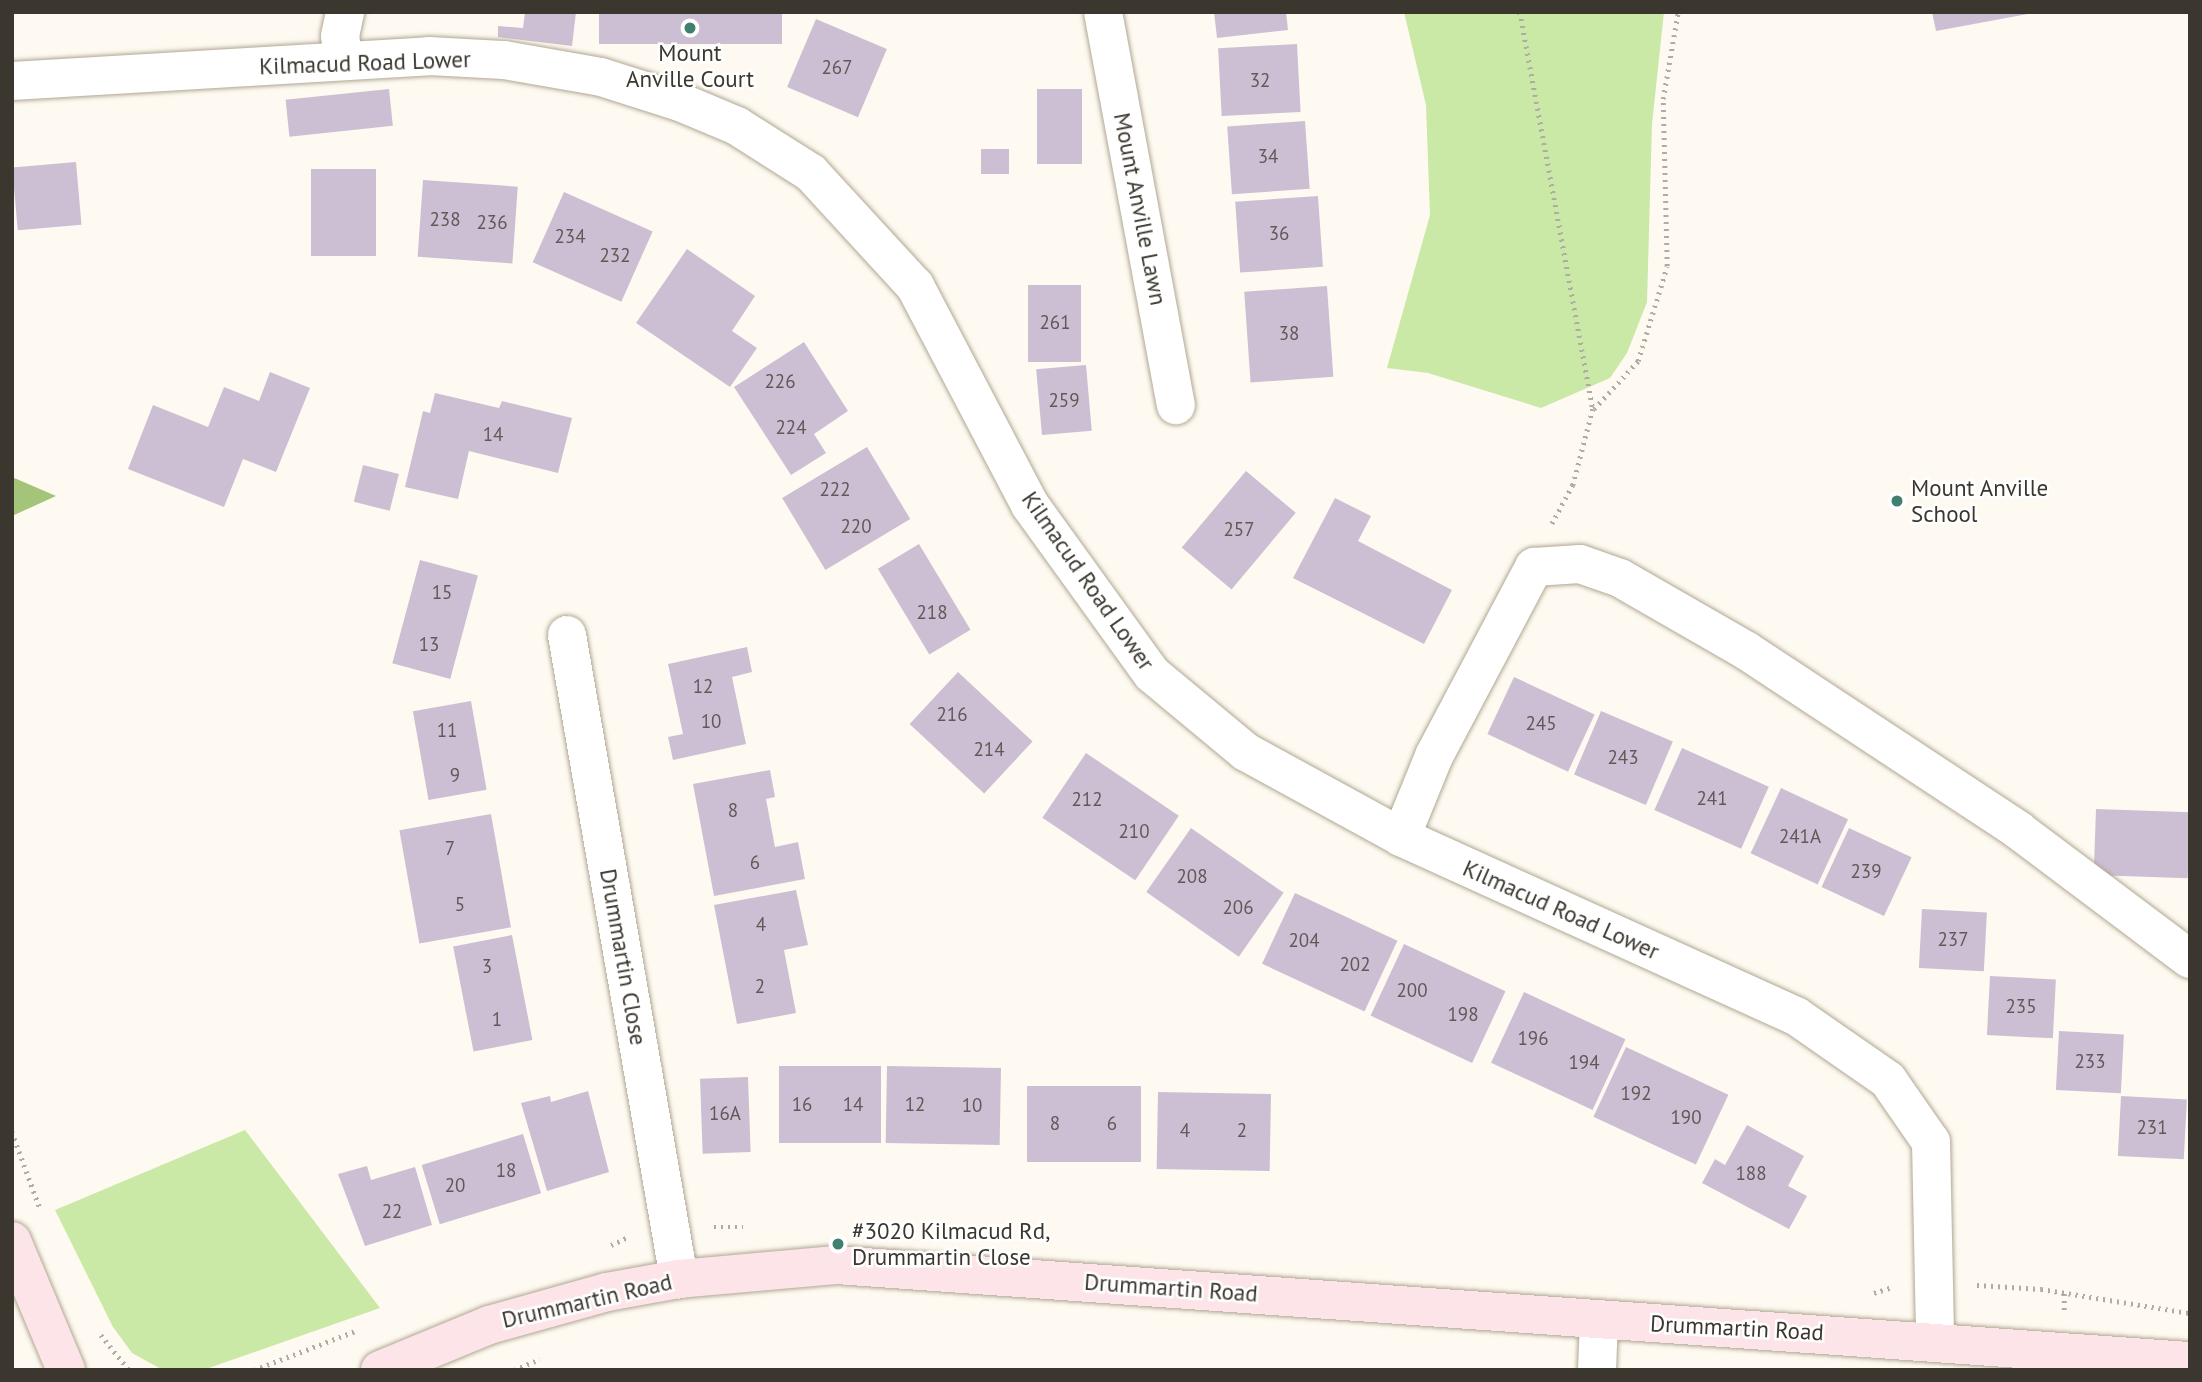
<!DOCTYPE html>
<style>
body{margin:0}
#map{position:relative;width:2202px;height:1382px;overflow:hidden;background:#fefaf1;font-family:"PT Sans",sans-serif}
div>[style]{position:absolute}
.green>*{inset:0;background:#cae8a6}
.forest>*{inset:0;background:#a3c479}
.building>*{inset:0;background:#cdbfd3;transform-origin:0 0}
.path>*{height:4.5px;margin-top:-2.25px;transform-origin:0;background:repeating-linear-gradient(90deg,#b0aca4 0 2px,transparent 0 7px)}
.roads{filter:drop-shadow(0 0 2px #b1a793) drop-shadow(0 0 2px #b1a793)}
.street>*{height:38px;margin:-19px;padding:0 19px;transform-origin:19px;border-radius:19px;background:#fff}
.secondary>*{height:38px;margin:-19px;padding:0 19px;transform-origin:19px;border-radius:19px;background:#fce4e8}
.dots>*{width:19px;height:19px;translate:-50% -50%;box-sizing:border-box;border:4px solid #fff;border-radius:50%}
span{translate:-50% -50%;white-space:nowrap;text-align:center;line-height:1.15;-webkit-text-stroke:5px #fff;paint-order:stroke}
.number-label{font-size:19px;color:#605958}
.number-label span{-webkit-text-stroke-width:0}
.poi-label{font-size:23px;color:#3b372f}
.left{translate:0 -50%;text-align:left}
.street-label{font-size:23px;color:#3b372f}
.frame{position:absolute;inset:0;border:14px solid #3b372f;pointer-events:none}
</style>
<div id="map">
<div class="green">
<div style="clip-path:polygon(1404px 12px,1664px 12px,1652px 124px,1647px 302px,1627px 353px,1610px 378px,1541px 408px,1428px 373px,1387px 368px,1430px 215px,1426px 105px)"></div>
<div style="clip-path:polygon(245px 1130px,380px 1308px,203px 1370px,163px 1370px,132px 1353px,113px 1327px,55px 1210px)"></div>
</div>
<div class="forest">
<div style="clip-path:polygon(12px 477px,56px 496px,12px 516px)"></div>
</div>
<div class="building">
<div style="clip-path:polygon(525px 12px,576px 12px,572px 46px,498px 37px,498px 26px,523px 28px)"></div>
<div style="left:599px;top:12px;width:183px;height:32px"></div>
<div style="clip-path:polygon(1214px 12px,1286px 12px,1288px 30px,1217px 38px)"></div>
<div style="clip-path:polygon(1932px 12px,2027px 12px,2028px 14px,1936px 31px)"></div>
<div style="left:816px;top:19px;width:77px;height:74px;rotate:23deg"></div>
<div style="left:1297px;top:44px;width:68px;height:79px;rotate:87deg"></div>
<div style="left:389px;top:89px;width:37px;height:104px;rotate:84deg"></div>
<div style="left:1037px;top:89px;width:45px;height:75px"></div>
<div style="left:1305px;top:121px;width:68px;height:78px;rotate:86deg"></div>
<div style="left:981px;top:149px;width:28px;height:25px"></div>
<div style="left:76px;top:162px;width:63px;height:64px;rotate:85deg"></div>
<div style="left:311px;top:169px;width:65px;height:87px"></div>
<div style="left:423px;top:180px;width:95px;height:77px;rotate:4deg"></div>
<div style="left:564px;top:192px;width:97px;height:77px;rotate:24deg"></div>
<div style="left:1318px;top:196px;width:71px;height:83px;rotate:86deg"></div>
<div style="clip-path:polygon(687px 249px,755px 296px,732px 331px,757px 348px,730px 387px,636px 323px)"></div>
<div style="left:1028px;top:285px;width:53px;height:77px"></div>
<div style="left:1327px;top:286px;width:91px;height:83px;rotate:86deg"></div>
<div style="clip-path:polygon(804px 342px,848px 411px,814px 434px,826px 453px,791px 475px,734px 387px)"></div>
<div style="left:1086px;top:365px;width:66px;height:50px;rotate:85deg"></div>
<div style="clip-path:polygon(270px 372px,310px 388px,276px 472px,243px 459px,224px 507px,128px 469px,153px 405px,208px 427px,224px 387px,259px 401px)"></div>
<div style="clip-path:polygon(435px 393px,499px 408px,502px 401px,572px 418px,558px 473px,469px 451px,458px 499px,405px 487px,423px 411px,430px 413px)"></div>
<div style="left:867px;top:447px;width:84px;height:99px;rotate:59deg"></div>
<div style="left:363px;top:465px;width:37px;height:38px;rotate:14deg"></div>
<div style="left:1246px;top:471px;width:65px;height:100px;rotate:40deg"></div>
<div style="clip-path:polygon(1335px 498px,1371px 516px,1358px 541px,1452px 590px,1424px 644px,1293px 578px)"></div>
<div style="left:919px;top:544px;width:100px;height:48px;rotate:59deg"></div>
<div style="left:420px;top:560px;width:60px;height:107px;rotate:15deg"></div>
<div style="clip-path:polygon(747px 647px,752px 672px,732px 677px,746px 744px,673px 760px,668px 737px,683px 734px,668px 664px)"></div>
<div style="left:958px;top:672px;width:102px;height:71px;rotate:43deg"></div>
<div style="left:1514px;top:677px;width:89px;height:63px;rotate:25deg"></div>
<div style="left:471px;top:701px;width:90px;height:59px;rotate:80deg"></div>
<div style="left:1601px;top:711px;width:78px;height:69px;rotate:23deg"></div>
<div style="left:1682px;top:748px;width:95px;height:68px;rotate:24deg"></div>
<div style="left:1086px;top:753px;width:112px;height:78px;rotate:34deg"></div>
<div style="clip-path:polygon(770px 770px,775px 797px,766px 799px,775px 847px,798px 842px,805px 879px,714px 896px,693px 784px)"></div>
<div style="left:1781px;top:788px;width:74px;height:72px;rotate:25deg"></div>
<div style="left:2096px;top:809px;width:94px;height:66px;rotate:2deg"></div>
<div style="left:491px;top:814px;width:115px;height:93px;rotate:80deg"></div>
<div style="left:1191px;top:828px;width:113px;height:78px;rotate:35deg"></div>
<div style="left:1849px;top:828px;width:69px;height:65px;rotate:25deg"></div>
<div style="clip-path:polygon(796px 890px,808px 945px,784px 950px,796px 1013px,737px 1024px,714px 905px)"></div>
<div style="left:1295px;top:893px;width:113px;height:78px;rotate:25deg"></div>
<div style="left:1922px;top:909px;width:65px;height:59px;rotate:3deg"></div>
<div style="left:512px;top:935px;width:107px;height:60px;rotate:79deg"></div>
<div style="left:1404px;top:944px;width:112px;height:79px;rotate:25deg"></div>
<div style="left:1990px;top:976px;width:66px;height:59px;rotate:3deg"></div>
<div style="left:1524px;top:992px;width:112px;height:78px;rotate:25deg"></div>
<div style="left:2059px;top:1031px;width:65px;height:59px;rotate:3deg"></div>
<div style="left:1626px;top:1047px;width:113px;height:77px;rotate:25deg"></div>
<div style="left:881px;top:1066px;width:77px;height:102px;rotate:90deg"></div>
<div style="left:887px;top:1066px;width:114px;height:77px;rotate:1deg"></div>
<div style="left:748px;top:1077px;width:75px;height:48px;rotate:88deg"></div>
<div style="left:1027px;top:1086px;width:114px;height:76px"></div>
<div style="clip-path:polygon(588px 1091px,609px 1172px,547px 1191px,521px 1103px,550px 1096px,551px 1102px)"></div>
<div style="left:1158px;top:1092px;width:113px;height:77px;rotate:1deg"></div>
<div style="left:2121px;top:1096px;width:66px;height:60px;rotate:3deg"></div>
<div style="clip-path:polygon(1747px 1125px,1804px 1156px,1788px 1186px,1807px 1196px,1789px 1229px,1702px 1183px,1715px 1159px,1725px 1165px)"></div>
<div style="left:523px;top:1134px;width:62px;height:106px;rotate:73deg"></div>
<div style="clip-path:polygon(367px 1166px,371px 1180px,415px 1167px,432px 1225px,365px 1246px,338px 1174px)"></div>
</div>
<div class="path">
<div style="left:1520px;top:12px;width:404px;rotate:79.6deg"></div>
<div style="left:1593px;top:409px;width:79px;rotate:104.7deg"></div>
<div style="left:1573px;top:485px;width:44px;rotate:118.3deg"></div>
<div style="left:1594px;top:409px;width:65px;rotate:-47.5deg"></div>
<div style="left:1638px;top:361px;width:99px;rotate:-73deg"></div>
<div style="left:1667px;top:266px;width:167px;rotate:-91.4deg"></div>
<div style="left:1663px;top:99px;width:88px;rotate:-80.2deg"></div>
<div style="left:12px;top:1132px;width:81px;rotate:69.8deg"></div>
<div style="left:714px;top:1227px;width:29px"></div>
<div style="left:611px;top:1245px;width:19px;rotate:-25deg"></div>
<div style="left:1977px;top:1285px;width:64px;rotate:3.6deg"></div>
<div style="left:2041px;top:1289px;width:151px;rotate:9.2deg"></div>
<div style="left:1874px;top:1293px;width:19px;rotate:-18deg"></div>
<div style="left:2064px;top:1310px;width:17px;rotate:-90deg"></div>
<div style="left:101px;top:1335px;width:45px;rotate:51.3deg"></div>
<div style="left:254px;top:1370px;width:111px;rotate:-21deg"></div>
<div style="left:514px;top:1370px;width:28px;rotate:-23deg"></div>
</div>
<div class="roads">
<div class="street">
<div style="left:1103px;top:12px;width:400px;rotate:79.5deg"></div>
<div style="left:343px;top:59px;width:23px;rotate:-97deg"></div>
<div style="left:340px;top:36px;width:25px;rotate:-78deg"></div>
<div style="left:12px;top:81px;width:418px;rotate:-3.4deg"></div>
<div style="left:429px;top:56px;width:75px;rotate:3.1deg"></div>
<div style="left:504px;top:60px;width:98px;rotate:9.9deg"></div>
<div style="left:601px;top:77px;width:83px;rotate:17.6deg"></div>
<div style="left:680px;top:102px;width:62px;rotate:22.8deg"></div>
<div style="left:737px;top:126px;width:88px;rotate:32.4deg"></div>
<div style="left:811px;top:173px;width:154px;rotate:47.4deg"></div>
<div style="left:915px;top:286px;width:247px;rotate:62.3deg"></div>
<div style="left:1030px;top:505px;width:208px;rotate:54.2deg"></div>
<div style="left:1152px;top:674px;width:122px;rotate:39.7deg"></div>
<div style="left:1246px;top:752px;width:177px;rotate:28.7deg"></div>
<div style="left:1401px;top:837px;width:434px;rotate:24.4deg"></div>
<div style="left:1796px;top:1016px;width:112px;rotate:34.8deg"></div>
<div style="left:1888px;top:1080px;width:75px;rotate:55.3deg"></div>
<div style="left:1931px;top:1142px;width:199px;rotate:88.8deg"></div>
<div style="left:567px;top:635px;width:654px;rotate:80.13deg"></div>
<div style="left:1401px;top:837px;width:87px;rotate:-67.8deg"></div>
<div style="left:1434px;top:756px;width:214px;rotate:-62.1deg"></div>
<div style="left:1534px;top:567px;width:46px;rotate:-3.7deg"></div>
<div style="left:1580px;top:564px;width:42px;rotate:19.3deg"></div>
<div style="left:1620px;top:578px;width:146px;rotate:29.9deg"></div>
<div style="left:1747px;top:651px;width:325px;rotate:33.4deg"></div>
<div style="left:2018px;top:830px;width:215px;rotate:36.9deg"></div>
<div style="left:1597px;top:1370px;width:50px;rotate:-87.7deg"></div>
</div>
<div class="secondary">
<div style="left:12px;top:1241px;width:140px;rotate:67.3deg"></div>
<div style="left:380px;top:1370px;width:118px;rotate:-22.4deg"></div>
<div style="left:489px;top:1325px;width:123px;rotate:-15.6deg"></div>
<div style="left:607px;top:1292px;width:73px;rotate:-10.2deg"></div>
<div style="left:679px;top:1279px;width:158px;rotate:-5.1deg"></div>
<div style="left:836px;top:1265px;width:1357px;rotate:4.06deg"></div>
</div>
</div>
<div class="dots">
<div style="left:690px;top:28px;background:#40806e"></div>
<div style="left:1897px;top:501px;background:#40806e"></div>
<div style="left:838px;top:1244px;background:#40806e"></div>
</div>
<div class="number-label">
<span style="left:837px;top:68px">267</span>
<span style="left:1260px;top:81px">32</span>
<span style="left:1268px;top:157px">34</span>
<span style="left:445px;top:220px">238</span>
<span style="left:492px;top:223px">236</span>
<span style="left:1279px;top:234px">36</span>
<span style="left:570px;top:237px">234</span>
<span style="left:615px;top:256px">232</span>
<span style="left:1055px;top:323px">261</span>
<span style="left:1289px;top:334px">38</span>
<span style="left:780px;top:382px">226</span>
<span style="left:1064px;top:401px">259</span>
<span style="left:791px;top:428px">224</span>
<span style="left:493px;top:435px">14</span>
<span style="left:835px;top:490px">222</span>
<span style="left:856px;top:527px">220</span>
<span style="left:1239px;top:530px">257</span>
<span style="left:442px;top:593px">15</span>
<span style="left:932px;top:613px">218</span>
<span style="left:429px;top:645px">13</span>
<span style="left:703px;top:687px">12</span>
<span style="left:952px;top:715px">216</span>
<span style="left:711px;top:722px">10</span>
<span style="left:1541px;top:724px">245</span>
<span style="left:447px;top:731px">11</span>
<span style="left:989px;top:750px">214</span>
<span style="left:1623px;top:758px">243</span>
<span style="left:455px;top:776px">9</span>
<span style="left:1712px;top:799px">241</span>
<span style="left:1087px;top:800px">212</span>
<span style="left:733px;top:811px">8</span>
<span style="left:1134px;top:832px">210</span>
<span style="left:1800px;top:837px">241A</span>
<span style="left:450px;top:849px">7</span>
<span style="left:755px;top:863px">6</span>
<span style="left:1866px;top:872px">239</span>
<span style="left:1192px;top:877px">208</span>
<span style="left:460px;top:905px">5</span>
<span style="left:1238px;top:908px">206</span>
<span style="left:761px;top:925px">4</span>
<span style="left:1953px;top:940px">237</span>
<span style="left:1304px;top:941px">204</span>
<span style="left:1355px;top:965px">202</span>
<span style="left:487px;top:967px">3</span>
<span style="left:760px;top:987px">2</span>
<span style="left:1412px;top:991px">200</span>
<span style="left:2021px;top:1007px">235</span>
<span style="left:1463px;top:1015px">198</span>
<span style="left:497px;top:1020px">1</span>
<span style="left:1533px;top:1039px">196</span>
<span style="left:2090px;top:1062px">233</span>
<span style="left:1584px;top:1063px">194</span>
<span style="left:1636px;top:1094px">192</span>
<span style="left:802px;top:1105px">16</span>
<span style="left:853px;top:1105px">14</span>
<span style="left:915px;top:1105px">12</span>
<span style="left:972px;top:1106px">10</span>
<span style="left:725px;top:1114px">16A</span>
<span style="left:1686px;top:1118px">190</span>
<span style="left:1055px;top:1124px">8</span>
<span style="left:1112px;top:1124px">6</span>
<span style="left:2152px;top:1128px">231</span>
<span style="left:1185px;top:1131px">4</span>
<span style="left:1242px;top:1131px">2</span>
<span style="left:506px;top:1171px">18</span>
<span style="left:1751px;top:1174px">188</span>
<span style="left:455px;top:1186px">20</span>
<span style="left:392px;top:1212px">22</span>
</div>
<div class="poi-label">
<span style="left:690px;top:66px">Mount<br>Anville Court</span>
<span class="left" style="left:1911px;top:501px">Mount Anville<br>School</span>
<span class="left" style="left:852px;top:1244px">#3020 Kilmacud Rd,<br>Drummartin Close</span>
</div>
<div class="street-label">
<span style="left:365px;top:63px;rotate:-2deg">Kilmacud Road Lower</span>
<span style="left:1140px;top:209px;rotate:79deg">Mount Anville Lawn</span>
<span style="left:1088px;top:581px;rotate:55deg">Kilmacud Road Lower</span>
<span style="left:1561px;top:910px;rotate:24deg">Kilmacud Road Lower</span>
<span style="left:623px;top:957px;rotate:80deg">Drummartin Close</span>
<span style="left:1171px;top:1288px;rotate:4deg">Drummartin Road</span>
<span style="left:587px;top:1301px;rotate:-13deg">Drummartin Road</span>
<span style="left:1737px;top:1328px;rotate:3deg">Drummartin Road</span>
</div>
<div class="frame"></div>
</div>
